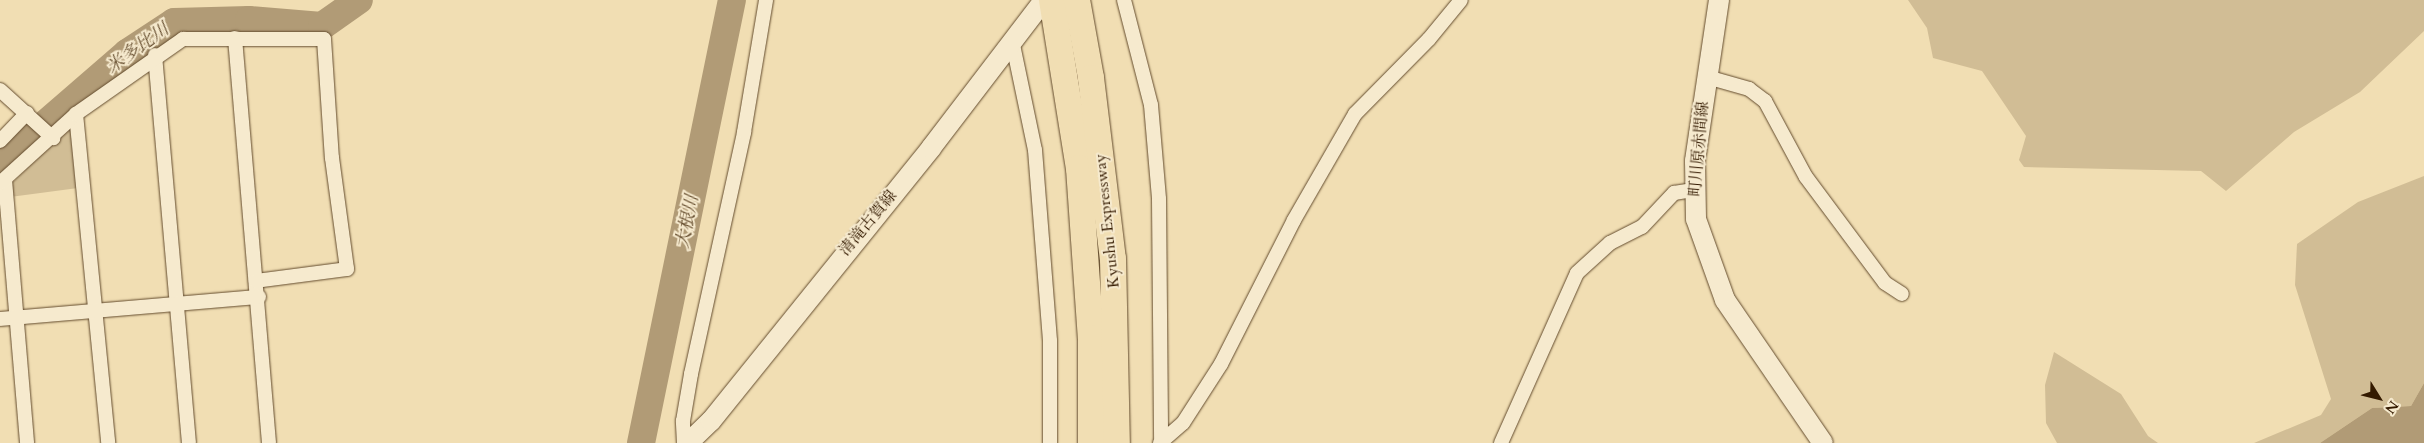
<!DOCTYPE html>
<meta charset="utf-8">
<style>
body{margin:0}
#map{position:relative;width:2424px;height:443px;overflow:hidden;background:#f1deb3;font-family:Cardo,"Noto Serif JP",serif}
div>[style]{position:absolute}
.green>*{inset:0;background:#d1bd95}
.water>*{inset:0;background:#b19b76}
.river>*{height:28px;margin:-14px;padding:0 14px;transform-origin:14px;border-radius:14px;background:#b19b76}
.roads{filter:drop-shadow(0 0 1px #634b2d) drop-shadow(0 0 1px #634b2d)}
.street>*{height:14px;margin:-7px;padding:0 7px;transform-origin:7px;border-radius:7px;background:#f6eace}
.secondary>*{height:20px;margin:-10px;padding:0 10px;transform-origin:10px;border-radius:10px;background:#f6eace}
.highway>*{height:26px;margin:-13px;padding:0 13px;transform-origin:13px;border-radius:13px;background:#f1deb3}
span{translate:-50% -50%;white-space:nowrap;text-align:center;line-height:1.15;-webkit-text-stroke:4px #f6eace;paint-order:stroke}
.street-label{font-size:16px;color:#341a00}
.water-label{font-size:18px;color:#664e2f;font-style:italic}
.north{position:absolute;left:2354px;top:373px;width:50px;height:50px;-webkit-text-stroke:4px #f6eace;paint-order:stroke;rotate:126deg;font-size:14px;font-weight:700;line-height:20px;text-align:center;color:#341a00}
.north::after{content:'';display:block;margin:auto;width:18px;height:22px;background:#341a00;clip-path:polygon(50% 0,100% 100%,50% 72%,0 100%)}
</style>
<div id="map">
<div class="green">
<div style="clip-path:polygon(1908px 0,2424px 0,2424px 31px,2360px 92px,2294px 132px,2226px 191px,2201px 171px,2024px 167px,2019px 160px,2026px 136px,1982px 71px,1933px 58px,1927px 28px)"></div>
<div style="clip-path:polygon(70px 127px,78px 188px,10px 197px,10px 185px)"></div>
<div style="clip-path:polygon(2424px 176px,2424px 383px,2411px 406px,2372px 408px,2320px 443px,2254px 443px,2321px 415px,2331px 399px,2295px 285px,2297px 244px,2358px 202px)"></div>
<div style="clip-path:polygon(2054px 352px,2121px 394px,2148px 436px,2158px 443px,2057px 443px,2046px 423px,2045px 385px)"></div>
</div>
<div class="water">
<div style="clip-path:polygon(2424px 383px,2424px 443px,2320px 443px,2372px 408px,2411px 406px)"></div>
</div>
<div class="river">
<div style="left:0;top:163px;width:168px;rotate:-40.9deg"></div>
<div style="left:127px;top:53px;width:56px;rotate:-33.4deg"></div>
<div style="left:174px;top:22px;width:75px;rotate:-1.5deg"></div>
<div style="left:249px;top:20px;width:73px;rotate:4.7deg"></div>
<div style="left:322px;top:26px;width:45px;rotate:-35.1deg"></div>
<div style="left:641px;top:443px;width:452px;rotate:-78.4deg"></div>
</div>
<div class="roads">
<div class="street">
<div style="left:1124px;top:0;width:108px;rotate:75.6deg"></div>
<div style="left:1151px;top:105px;width:94px;rotate:85.1deg"></div>
<div style="left:1159px;top:199px;width:243px;rotate:89.5deg"></div>
<div style="left:235px;top:38px;width:406px;rotate:85.2deg"></div>
<div style="left:1012px;top:40px;width:112px;rotate:78.2deg"></div>
<div style="left:1035px;top:150px;width:192px;rotate:85.5deg"></div>
<div style="left:1050px;top:341px;width:102px;rotate:90deg"></div>
<div style="left:155px;top:55px;width:389px;rotate:85deg"></div>
<div style="left:1707px;top:77px;width:44px;rotate:15.9deg"></div>
<div style="left:1749px;top:89px;width:20px;rotate:37deg"></div>
<div style="left:1765px;top:101px;width:86px;rotate:61.7deg"></div>
<div style="left:1806px;top:177px;width:132px;rotate:53.3deg"></div>
<div style="left:1885px;top:283px;width:20px;rotate:33deg"></div>
<div style="left:0;top:90px;width:72px;rotate:42.2deg"></div>
<div style="left:76px;top:114px;width:331px;rotate:84.4deg"></div>
<div style="left:0;top:141px;width:39px;rotate:-46deg"></div>
<div style="left:5px;top:180px;width:264px;rotate:85.2deg"></div>
<div style="left:0;top:183px;width:103px;rotate:-42.2deg"></div>
<div style="left:76px;top:114px;width:131px;rotate:-35deg"></div>
<div style="left:183px;top:39px;width:141px"></div>
<div style="left:324px;top:39px;width:119px;rotate:86.2deg"></div>
<div style="left:332px;top:158px;width:112px;rotate:82.3deg"></div>
<div style="left:347px;top:269px;width:92px;rotate:172.5deg"></div>
<div style="left:0;top:319px;width:260px;rotate:-4.9deg"></div>
<div style="left:684px;top:443px;width:22px;rotate:-93deg"></div>
<div style="left:683px;top:421px;width:48px;rotate:-80.3deg"></div>
<div style="left:691px;top:374px;width:248px;rotate:-77.6deg"></div>
<div style="left:744px;top:132px;width:134px;rotate:-80.5deg"></div>
<div style="left:1160px;top:443px;width:30px;rotate:-41deg"></div>
<div style="left:1183px;top:423px;width:70px;rotate:-57.2deg"></div>
<div style="left:1221px;top:364px;width:161px;rotate:-63.1deg"></div>
<div style="left:1294px;top:220px;width:122px;rotate:-60.1deg"></div>
<div style="left:1355px;top:114px;width:105px;rotate:-45.4deg"></div>
<div style="left:1429px;top:39px;width:50px;rotate:-50.6deg"></div>
<div style="left:1501px;top:443px;width:186px;rotate:-65.9deg"></div>
<div style="left:1577px;top:273px;width:45px;rotate:-42.3deg"></div>
<div style="left:1610px;top:243px;width:36px;rotate:-27deg"></div>
<div style="left:1642px;top:227px;width:47px;rotate:-46.7deg"></div>
<div style="left:1674px;top:193px;width:20px;rotate:-9deg"></div>
</div>
<div class="secondary">
<div style="left:1719px;top:0;width:163px;rotate:98.5deg"></div>
<div style="left:1695px;top:161px;width:58px;rotate:89deg"></div>
<div style="left:1696px;top:219px;width:86px;rotate:70.3deg"></div>
<div style="left:1725px;top:300px;width:173px;rotate:55.6deg"></div>
<div style="left:688px;top:443px;width:32px;rotate:-44deg"></div>
<div style="left:711px;top:421px;width:351px;rotate:-51.1deg"></div>
<div style="left:931px;top:148px;width:186px;rotate:-52.6deg"></div>
</div>
<div class="highway">
<div style="left:1052px;top:0;width:170px;rotate:80.9deg"></div>
<div style="left:1079px;top:168px;width:170px;rotate:86deg"></div>
<div style="left:1091px;top:338px;width:105px;rotate:90deg"></div>
<div style="left:1077px;top:0;width:79px;rotate:79.8deg"></div>
<div style="left:1091px;top:78px;width:182px;rotate:83.1deg"></div>
<div style="left:1113px;top:259px;width:184px;rotate:88.8deg"></div>
</div>
</div>
<div class="street-label">
<span style="left:1699px;top:149px;rotate:-85deg">町川原赤間線</span>
<span style="left:1107px;top:221px;rotate:-96deg">Kyushu Expressway</span>
<span style="left:868px;top:223px;rotate:-50deg">清滝古賀線</span>
</div>
<div class="water-label">
<span style="left:138px;top:49px;rotate:-36deg">米多比川</span>
<span style="left:688px;top:222px;rotate:-79deg">大根川</span>
</div>
<div class="north">N</div>
</div>
